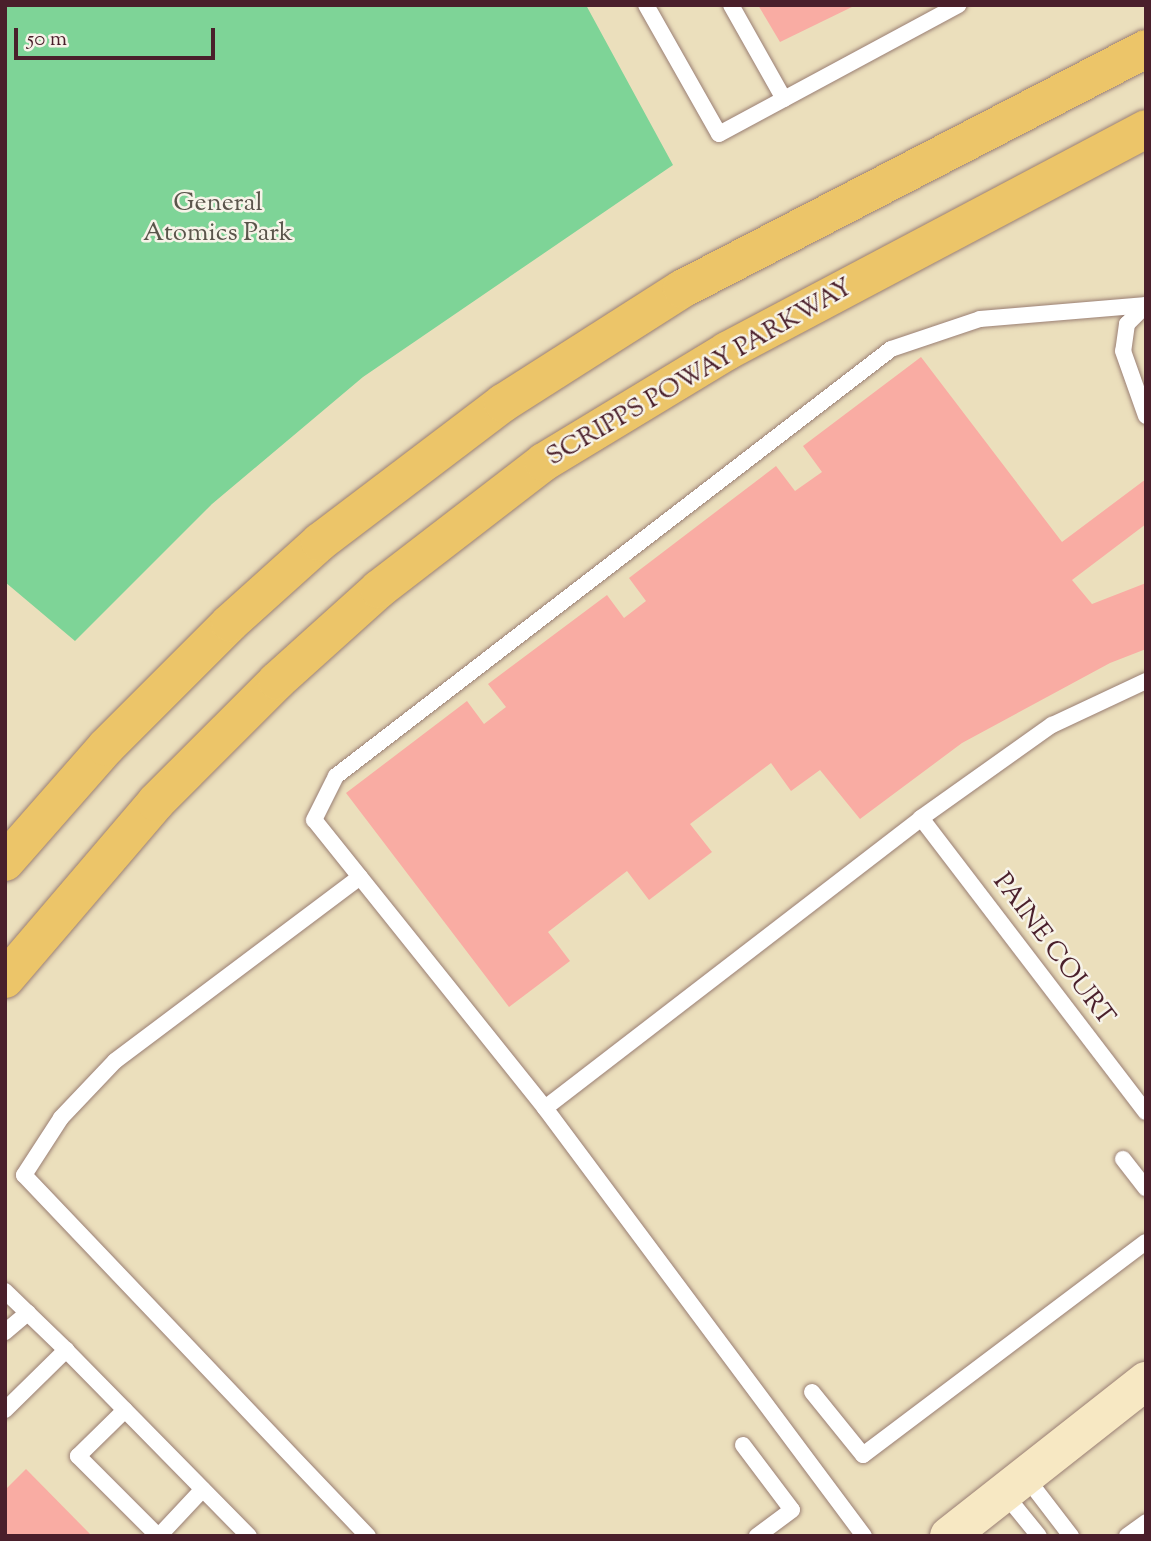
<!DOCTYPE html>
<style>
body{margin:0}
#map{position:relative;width:1151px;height:1541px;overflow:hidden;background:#ebdfbc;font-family:"Sorts Mill Goudy",serif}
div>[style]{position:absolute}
.green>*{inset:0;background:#7ed497}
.building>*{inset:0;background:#f9aca3}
.roads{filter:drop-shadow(0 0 2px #9a7f74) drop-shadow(0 0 2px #9a7f74)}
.lane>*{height:16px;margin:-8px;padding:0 8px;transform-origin:8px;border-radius:8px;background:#fff}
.secondary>*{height:38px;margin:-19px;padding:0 19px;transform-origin:19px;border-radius:19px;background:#f7e8c3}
.primary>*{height:38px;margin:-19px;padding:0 19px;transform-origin:19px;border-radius:19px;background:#ecc569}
span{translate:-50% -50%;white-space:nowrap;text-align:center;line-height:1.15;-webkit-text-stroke:5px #f7f3e8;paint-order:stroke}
.park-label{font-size:26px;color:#5a554b}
.street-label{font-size:26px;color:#4a1f2b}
.frame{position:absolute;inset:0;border:7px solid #4a1f2b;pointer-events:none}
.scale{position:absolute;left:14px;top:28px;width:201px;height:32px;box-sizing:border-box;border:4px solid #4a1f2b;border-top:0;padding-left:9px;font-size:21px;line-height:24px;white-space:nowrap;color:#4a1f2b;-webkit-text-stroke:5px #f7f3e8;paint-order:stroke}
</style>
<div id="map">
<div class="green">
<div style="clip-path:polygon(5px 5px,586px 5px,673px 165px,363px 377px,212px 504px,75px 641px,5px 582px)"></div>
</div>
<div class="building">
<div style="clip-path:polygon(758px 5px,856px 5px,780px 42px)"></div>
<div style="clip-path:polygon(921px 357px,1062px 542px,1146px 479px,1146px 524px,1072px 580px,1092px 604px,1146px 583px,1146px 649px,1110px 663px,962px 743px,860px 819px,820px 770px,791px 791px,771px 763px,690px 824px,712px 852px,649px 900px,627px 871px,548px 932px,570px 961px,509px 1007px,346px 793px,467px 701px,484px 724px,506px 707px,488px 684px,607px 595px,624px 618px,646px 601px,629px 578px,776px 466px,795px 491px,822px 472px,803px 446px)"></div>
<div style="clip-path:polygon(26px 1469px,92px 1536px,5px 1536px,5px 1490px)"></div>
</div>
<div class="roads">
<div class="lane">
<div style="left:646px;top:5px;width:148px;rotate:60.5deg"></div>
<div style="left:719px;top:134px;width:272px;rotate:-28.3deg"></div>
<div style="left:731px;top:5px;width:108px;rotate:60.6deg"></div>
<div style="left:1146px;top:305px;width:27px;rotate:135deg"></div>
<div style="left:1127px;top:324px;width:27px;rotate:98deg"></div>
<div style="left:1123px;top:351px;width:69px;rotate:70.5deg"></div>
<div style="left:921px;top:818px;width:370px;rotate:52.6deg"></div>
<div style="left:360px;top:877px;width:306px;rotate:143.1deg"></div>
<div style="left:115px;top:1061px;width:79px;rotate:133.5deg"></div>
<div style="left:61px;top:1118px;width:68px;rotate:123deg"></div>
<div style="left:24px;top:1175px;width:499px;rotate:46.4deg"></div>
<div style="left:545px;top:1108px;width:369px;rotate:-128.7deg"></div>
<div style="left:314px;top:820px;width:49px;rotate:-63.4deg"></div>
<div style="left:336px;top:776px;width:700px;rotate:-37.57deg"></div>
<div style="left:891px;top:349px;width:94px;rotate:-18.6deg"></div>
<div style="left:980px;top:319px;width:167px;rotate:-4.8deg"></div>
<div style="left:1123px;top:1159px;width:37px;rotate:52deg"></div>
<div style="left:5px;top:1291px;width:85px;rotate:44deg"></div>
<div style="left:5px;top:1332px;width:30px;rotate:-40deg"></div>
<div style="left:812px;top:1392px;width:81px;rotate:51deg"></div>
<div style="left:863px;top:1455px;width:354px;rotate:-37deg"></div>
<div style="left:5px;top:1410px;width:86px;rotate:-44.5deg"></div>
<div style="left:66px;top:1350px;width:261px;rotate:45.5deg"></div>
<div style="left:125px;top:1410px;width:66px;rotate:135.6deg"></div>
<div style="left:78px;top:1456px;width:113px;rotate:45deg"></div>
<div style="left:743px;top:1445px;width:81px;rotate:53deg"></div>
<div style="left:792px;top:1510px;width:44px;rotate:143.4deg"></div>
<div style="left:1025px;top:1476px;width:76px;rotate:52.5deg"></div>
<div style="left:1004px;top:1493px;width:55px;rotate:50.9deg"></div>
<div style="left:159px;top:1536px;width:64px;rotate:-46.9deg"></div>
<div style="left:864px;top:1536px;width:534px;rotate:-126.7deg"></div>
<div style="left:545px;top:1108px;width:475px;rotate:-37.6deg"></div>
<div style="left:921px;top:818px;width:161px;rotate:-35.4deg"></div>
<div style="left:1052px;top:725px;width:104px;rotate:-25.1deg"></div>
<div style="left:1127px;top:1536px;width:24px;rotate:-36deg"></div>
</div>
<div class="secondary">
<div style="left:949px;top:1536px;width:251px;rotate:-38.2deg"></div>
</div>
<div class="primary">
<div style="left:5px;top:862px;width:153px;rotate:-48.7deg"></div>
<div style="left:106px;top:747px;width:175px;rotate:-45deg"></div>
<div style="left:230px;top:623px;width:121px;rotate:-42deg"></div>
<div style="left:320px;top:542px;width:230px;rotate:-37.2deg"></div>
<div style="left:503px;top:403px;width:212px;rotate:-32.5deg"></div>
<div style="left:682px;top:289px;width:522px;rotate:-27.35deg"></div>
<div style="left:5px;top:979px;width:233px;rotate:-49.5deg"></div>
<div style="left:156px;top:802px;width:171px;rotate:-45deg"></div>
<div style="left:277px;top:681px;width:137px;rotate:-42deg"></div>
<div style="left:379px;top:589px;width:208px;rotate:-37.6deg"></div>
<div style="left:544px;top:462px;width:214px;rotate:-31.2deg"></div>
<div style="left:727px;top:351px;width:474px;rotate:-27.9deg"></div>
</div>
</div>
<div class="park-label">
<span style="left:218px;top:219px">General<br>Atomics Park</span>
</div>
<div class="street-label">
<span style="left:700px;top:373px;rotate:-30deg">SCRIPPS POWAY PARKWAY</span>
<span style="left:1053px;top:950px;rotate:53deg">PAINE COURT</span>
</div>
<div class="frame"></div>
<div class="scale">50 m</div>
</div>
